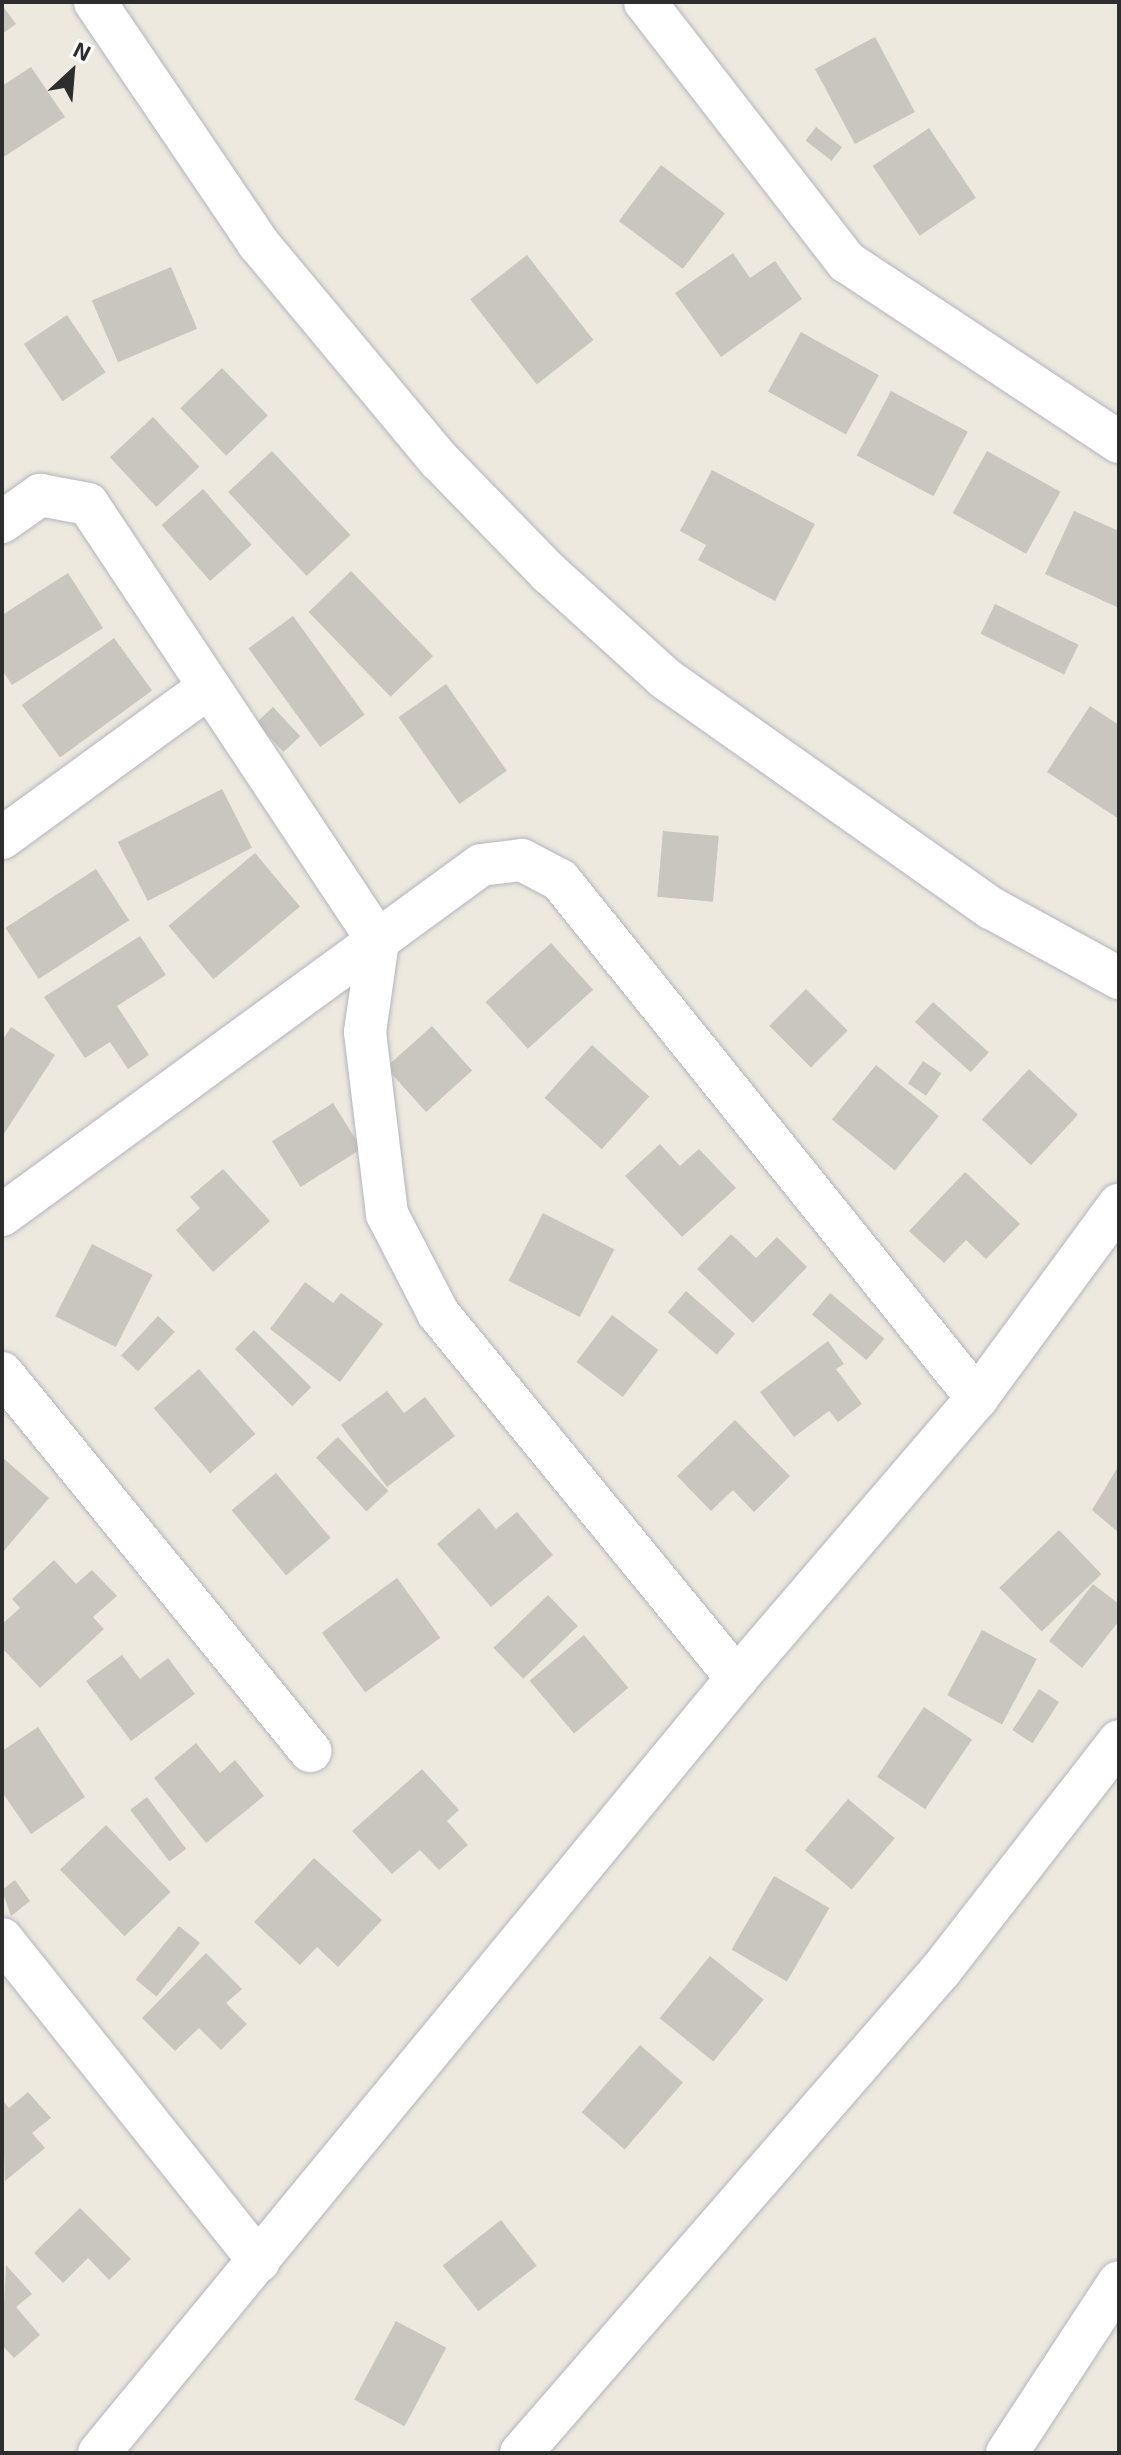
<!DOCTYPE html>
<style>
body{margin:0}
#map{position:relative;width:1121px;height:2455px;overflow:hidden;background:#eee9df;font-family:"Exo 2",sans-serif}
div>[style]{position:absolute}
.building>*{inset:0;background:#c9c6bf;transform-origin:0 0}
.roads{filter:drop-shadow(0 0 2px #b3b4bf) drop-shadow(0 0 2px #b3b4bf)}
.minor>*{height:42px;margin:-21px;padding:0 21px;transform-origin:21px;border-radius:21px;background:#fff}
span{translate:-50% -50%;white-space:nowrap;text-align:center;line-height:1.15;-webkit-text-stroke:6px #fff;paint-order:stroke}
.frame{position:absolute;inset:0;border:4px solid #2d2d2d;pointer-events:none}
.north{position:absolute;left:32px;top:32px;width:80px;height:80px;-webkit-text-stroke:6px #fff;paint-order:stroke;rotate:26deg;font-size:22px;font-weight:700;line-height:32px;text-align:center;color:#2d2d2d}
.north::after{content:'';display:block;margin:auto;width:28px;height:36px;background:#2d2d2d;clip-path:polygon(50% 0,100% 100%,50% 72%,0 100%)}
</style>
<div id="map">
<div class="building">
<div style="clip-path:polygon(2px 5px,16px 24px,2px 34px)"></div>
<div style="left:875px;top:37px;width:85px;height:68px;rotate:62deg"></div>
<div style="clip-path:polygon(31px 67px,65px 117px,2px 158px,2px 86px)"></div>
<div style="left:816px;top:127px;width:33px;height:17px;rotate:38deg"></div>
<div style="left:929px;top:128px;width:84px;height:68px;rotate:56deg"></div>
<div style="left:661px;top:165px;width:80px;height:70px;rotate:37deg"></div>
<div style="clip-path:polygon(733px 253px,750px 278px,775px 261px,802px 299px,721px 357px,675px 293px)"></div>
<div style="left:527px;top:255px;width:108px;height:72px;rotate:52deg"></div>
<div style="left:171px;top:267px;width:67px;height:86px;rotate:67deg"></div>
<div style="left:67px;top:315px;width:69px;height:52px;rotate:56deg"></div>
<div style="left:801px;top:332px;width:89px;height:68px;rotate:29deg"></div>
<div style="left:222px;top:368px;width:66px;height:58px;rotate:46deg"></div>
<div style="left:891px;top:391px;width:87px;height:73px;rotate:28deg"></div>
<div style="left:153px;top:417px;width:68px;height:59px;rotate:47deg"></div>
<div style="left:272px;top:451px;width:115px;height:60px;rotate:47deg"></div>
<div style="left:987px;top:451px;width:84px;height:71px;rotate:29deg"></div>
<div style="clip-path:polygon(712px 470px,815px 524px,775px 601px,698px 560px,706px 545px,680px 531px)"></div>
<div style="left:203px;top:489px;width:74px;height:55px;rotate:49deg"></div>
<div style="clip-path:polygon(1074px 511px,1119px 531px,1119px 608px,1045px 574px)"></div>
<div style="left:351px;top:571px;width:118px;height:59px;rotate:46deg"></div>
<div style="clip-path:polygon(68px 573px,103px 628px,12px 685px,2px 670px,2px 615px)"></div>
<div style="left:995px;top:604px;width:93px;height:33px;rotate:26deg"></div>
<div style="left:293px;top:616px;width:122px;height:55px;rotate:54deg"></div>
<div style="left:114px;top:638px;width:65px;height:114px;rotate:54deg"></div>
<div style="left:446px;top:684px;width:106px;height:58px;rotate:55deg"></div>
<div style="clip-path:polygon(1090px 706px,1119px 725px,1119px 819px,1047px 772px)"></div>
<div style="left:273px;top:707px;width:40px;height:23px;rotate:47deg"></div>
<div style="left:222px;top:789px;width:66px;height:117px;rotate:63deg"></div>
<div style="left:663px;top:831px;width:56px;height:66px;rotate:5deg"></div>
<div style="left:255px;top:853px;width:70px;height:113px;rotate:50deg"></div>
<div style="left:96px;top:869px;width:61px;height:108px;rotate:57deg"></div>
<div style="clip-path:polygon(140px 936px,166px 975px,117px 1006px,149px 1055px,128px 1069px,110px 1042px,85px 1058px,44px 997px)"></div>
<div style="left:551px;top:943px;width:63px;height:88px;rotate:48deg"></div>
<div style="left:806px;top:989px;width:59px;height:52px;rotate:45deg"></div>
<div style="left:933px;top:1002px;width:75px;height:27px;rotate:42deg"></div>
<div style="left:432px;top:1026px;width:60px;height:62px;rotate:48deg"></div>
<div style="clip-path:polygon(11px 1027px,55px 1055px,2px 1137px,2px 1041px)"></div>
<div style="left:592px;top:1045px;width:77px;height:71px;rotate:42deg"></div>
<div style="left:923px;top:1061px;width:22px;height:27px;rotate:34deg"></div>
<div style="left:876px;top:1065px;width:81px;height:70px;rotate:39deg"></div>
<div style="left:1029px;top:1069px;width:67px;height:69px;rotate:43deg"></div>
<div style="left:333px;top:1103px;width:54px;height:72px;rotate:58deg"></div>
<div style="clip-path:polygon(660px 1144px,680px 1166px,699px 1149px,736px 1188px,682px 1237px,625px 1176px)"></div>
<div style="clip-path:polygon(223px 1169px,270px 1221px,213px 1272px,176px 1230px,200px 1208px,190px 1197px)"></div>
<div style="clip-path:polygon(965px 1172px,1020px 1224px,986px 1259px,966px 1240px,944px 1263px,909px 1231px)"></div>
<div style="left:543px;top:1213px;width:80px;height:76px;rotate:27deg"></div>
<div style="clip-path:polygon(731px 1234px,756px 1258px,777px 1237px,807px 1267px,753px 1323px,697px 1269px)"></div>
<div style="left:92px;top:1244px;width:68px;height:81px;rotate:27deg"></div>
<div style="clip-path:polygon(305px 1282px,333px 1303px,341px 1293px,383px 1324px,340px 1382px,270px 1329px)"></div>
<div style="left:686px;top:1291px;width:65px;height:28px;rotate:41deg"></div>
<div style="left:830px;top:1293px;width:71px;height:28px;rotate:40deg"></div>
<div style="left:612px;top:1315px;width:58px;height:59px;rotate:37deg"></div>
<div style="left:158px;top:1316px;width:23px;height:54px;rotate:43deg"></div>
<div style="left:254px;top:1330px;width:81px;height:27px;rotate:45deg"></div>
<div style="clip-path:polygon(828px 1341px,844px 1364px,836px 1369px,862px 1404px,838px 1422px,829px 1411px,794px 1437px,760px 1392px)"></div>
<div style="left:199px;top:1369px;width:86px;height:60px;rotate:49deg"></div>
<div style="clip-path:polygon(387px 1391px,404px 1413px,425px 1397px,455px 1436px,387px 1487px,341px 1425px)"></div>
<div style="clip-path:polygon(735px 1420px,790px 1476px,754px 1512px,733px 1490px,711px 1511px,677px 1476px)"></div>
<div style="left:338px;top:1437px;width:74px;height:30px;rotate:47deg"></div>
<div style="clip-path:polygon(2px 1457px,49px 1498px,2px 1553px)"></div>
<div style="clip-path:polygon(1119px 1465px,1119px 1533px,1092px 1510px)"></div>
<div style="left:276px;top:1473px;width:85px;height:58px;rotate:50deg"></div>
<div style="clip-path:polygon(479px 1508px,496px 1529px,517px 1512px,553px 1555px,491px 1607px,437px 1544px)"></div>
<div style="left:1059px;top:1530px;width:61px;height:83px;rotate:46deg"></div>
<div style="clip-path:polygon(54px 1560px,76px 1584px,92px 1570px,117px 1596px,93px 1617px,104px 1629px,40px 1688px,2px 1648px,2px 1624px,20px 1608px,12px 1599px)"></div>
<div style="left:397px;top:1578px;width:74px;height:93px;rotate:54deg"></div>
<div style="clip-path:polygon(1093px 1584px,1119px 1604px,1119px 1621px,1082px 1668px,1049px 1641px)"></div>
<div style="left:548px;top:1595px;width:43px;height:76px;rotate:46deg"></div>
<div style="left:982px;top:1630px;width:62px;height:74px;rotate:28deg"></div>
<div style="left:584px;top:1635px;width:69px;height:71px;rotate:50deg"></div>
<div style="clip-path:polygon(122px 1655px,140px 1679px,168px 1658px,195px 1694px,131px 1741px,86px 1681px)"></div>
<div style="left:1039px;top:1689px;width:24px;height:49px;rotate:33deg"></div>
<div style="left:924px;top:1707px;width:58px;height:84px;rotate:34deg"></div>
<div style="clip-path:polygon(38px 1727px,85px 1797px,31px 1834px,2px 1792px,2px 1751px)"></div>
<div style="clip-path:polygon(196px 1743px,220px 1773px,235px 1760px,264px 1796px,206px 1843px,154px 1778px)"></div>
<div style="clip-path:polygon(422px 1769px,459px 1810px,447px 1821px,468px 1845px,439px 1870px,420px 1850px,392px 1874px,352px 1831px)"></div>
<div style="left:147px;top:1797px;width:65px;height:21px;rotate:53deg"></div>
<div style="left:848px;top:1799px;width:61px;height:67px;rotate:40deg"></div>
<div style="left:106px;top:1825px;width:93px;height:64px;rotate:46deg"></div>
<div style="clip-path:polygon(314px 1858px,382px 1920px,338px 1967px,317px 1947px,300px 1965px,254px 1922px)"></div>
<div style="left:774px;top:1876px;width:64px;height:85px;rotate:30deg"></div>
<div style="clip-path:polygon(15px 1880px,30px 1901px,11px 1916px,2px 1890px)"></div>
<div style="left:179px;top:1926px;width:27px;height:69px;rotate:39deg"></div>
<div style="clip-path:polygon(206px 1953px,242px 1989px,226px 2003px,247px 2024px,221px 2050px,199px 2028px,175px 2051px,142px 2018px)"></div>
<div style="left:710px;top:1956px;width:69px;height:80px;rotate:39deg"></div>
<div style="left:640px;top:2045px;width:57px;height:89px;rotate:41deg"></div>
<div style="clip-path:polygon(28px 2092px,51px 2118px,32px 2133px,45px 2148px,5px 2181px,2px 2100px,9px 2108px)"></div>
<div style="clip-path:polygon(80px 2208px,131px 2259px,109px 2280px,88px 2258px,63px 2283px,34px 2253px)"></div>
<div style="left:501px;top:2220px;width:58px;height:74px;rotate:52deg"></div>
<div style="clip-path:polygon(6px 2265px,32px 2294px,16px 2307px,40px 2335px,14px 2358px,2px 2345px)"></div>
<div style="left:396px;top:2321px;width:57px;height:89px;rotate:28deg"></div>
</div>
<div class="roads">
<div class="minor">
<div style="left:95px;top:2px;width:291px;rotate:55.9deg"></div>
<div style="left:258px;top:243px;width:283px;rotate:50.2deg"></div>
<div style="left:439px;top:460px;width:158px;rotate:45.8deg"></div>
<div style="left:549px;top:573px;width:158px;rotate:42.2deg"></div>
<div style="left:666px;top:679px;width:398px;rotate:35.2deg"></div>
<div style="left:991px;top:908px;width:146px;rotate:28.7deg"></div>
<div style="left:645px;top:2px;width:329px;rotate:52.2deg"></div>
<div style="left:847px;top:262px;width:326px;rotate:33.5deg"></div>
<div style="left:2px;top:522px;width:47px;rotate:-35.4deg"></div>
<div style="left:40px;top:495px;width:49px;rotate:10.6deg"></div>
<div style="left:88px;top:504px;width:524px;rotate:56.43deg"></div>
<div style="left:378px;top:941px;width:92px;rotate:98.1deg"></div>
<div style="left:365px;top:1032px;width:183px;rotate:83.1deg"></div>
<div style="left:387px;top:1214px;width:111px;rotate:62.7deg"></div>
<div style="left:438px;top:1313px;width:472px;rotate:50.7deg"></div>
<div style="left:2px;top:838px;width:255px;rotate:-36.1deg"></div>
<div style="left:2px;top:1215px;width:593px;rotate:-36.16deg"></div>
<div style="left:481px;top:865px;width:41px;rotate:-7deg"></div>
<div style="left:522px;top:860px;width:43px;rotate:27.8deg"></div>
<div style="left:560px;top:880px;width:665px;rotate:51.17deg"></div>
<div style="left:2px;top:1373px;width:488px;rotate:50.8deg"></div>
<div style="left:2px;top:1939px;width:412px;rotate:51.4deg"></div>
<div style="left:99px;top:2453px;width:1004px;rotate:-50.54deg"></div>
<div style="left:737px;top:1678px;width:369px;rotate:-49.4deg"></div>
<div style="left:977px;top:1398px;width:240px;rotate:-53.7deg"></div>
<div style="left:521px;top:2453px;width:640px;rotate:-48.99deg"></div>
<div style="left:941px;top:1970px;width:290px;rotate:-52.1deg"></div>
<div style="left:1007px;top:2453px;width:204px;rotate:-56.8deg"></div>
</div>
</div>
<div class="frame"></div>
<div class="north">N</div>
</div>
